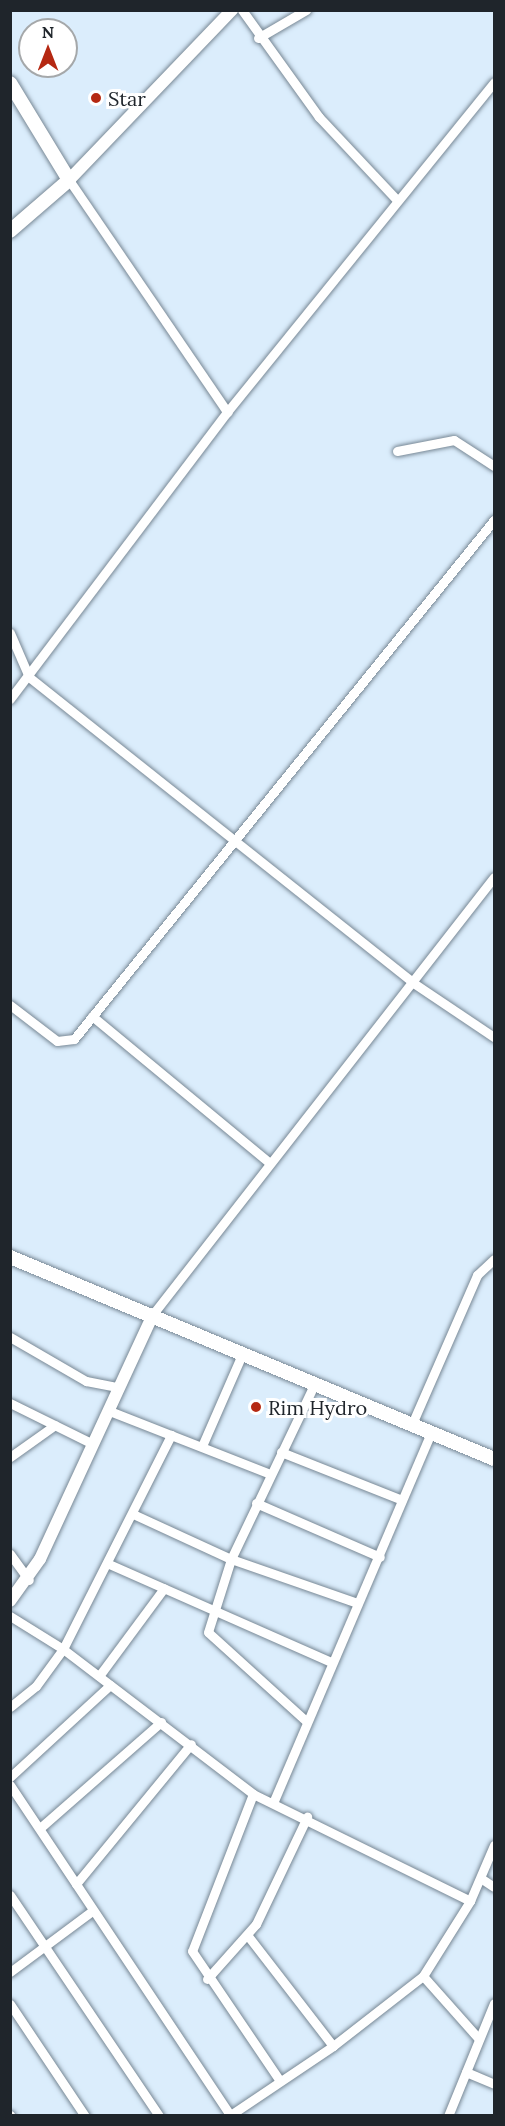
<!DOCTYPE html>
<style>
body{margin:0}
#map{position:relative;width:505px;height:2126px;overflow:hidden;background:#dbedfc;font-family:Lora,serif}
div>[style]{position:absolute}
.roads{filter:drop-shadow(0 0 2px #788895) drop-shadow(0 0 2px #788895)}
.minor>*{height:9px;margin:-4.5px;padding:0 4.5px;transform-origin:4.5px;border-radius:4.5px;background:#fff}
.tertiary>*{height:12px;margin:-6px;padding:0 6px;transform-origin:6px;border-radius:6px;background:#fff}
.secondary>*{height:14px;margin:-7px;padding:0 7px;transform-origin:7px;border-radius:7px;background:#fff}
.dots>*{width:16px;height:16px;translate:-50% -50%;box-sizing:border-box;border:3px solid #fff;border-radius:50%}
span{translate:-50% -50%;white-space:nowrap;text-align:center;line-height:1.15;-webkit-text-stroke:6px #fff;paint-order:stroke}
.poi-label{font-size:20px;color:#1f252b}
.left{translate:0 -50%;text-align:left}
.frame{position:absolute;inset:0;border:12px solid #1f252b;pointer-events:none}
.north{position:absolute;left:18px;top:18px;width:60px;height:60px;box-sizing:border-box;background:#fff;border:2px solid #a5a8aa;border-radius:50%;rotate:0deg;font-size:16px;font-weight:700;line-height:24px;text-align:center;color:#1f252b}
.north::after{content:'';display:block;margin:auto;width:21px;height:27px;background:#b52812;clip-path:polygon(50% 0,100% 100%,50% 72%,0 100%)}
</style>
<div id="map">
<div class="roads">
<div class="minor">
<div style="left:242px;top:10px;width:132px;rotate:54.3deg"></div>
<div style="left:319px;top:117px;width:114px;rotate:46.8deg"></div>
<div style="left:258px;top:38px;width:56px;rotate:-30.3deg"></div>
<div style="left:69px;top:180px;width:281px;rotate:55.7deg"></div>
<div style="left:397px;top:451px;width:58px;rotate:-10.9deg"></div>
<div style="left:454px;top:440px;width:48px;rotate:33deg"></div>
<div style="left:10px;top:633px;width:48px;rotate:66.6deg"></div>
<div style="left:29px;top:677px;width:490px;rotate:38.5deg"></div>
<div style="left:412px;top:982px;width:99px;rotate:33.9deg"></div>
<div style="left:10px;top:699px;width:360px;rotate:-52.9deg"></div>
<div style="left:227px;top:412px;width:424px;rotate:-51deg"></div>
<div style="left:10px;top:1005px;width:59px;rotate:37.5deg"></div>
<div style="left:57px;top:1041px;width:17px;rotate:-7deg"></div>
<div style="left:74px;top:1039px;width:668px;rotate:-51.02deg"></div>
<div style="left:92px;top:1016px;width:231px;rotate:39.6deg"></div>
<div style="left:153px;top:1314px;width:554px;rotate:-52.03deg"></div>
<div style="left:10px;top:1337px;width:88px;rotate:30.1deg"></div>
<div style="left:86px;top:1381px;width:32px;rotate:11deg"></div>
<div style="left:10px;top:1403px;width:90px;rotate:26.3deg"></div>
<div style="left:107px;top:1410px;width:175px;rotate:21.4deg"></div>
<div style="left:412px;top:1424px;width:163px;rotate:-66.4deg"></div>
<div style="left:477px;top:1275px;width:23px;rotate:-43deg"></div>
<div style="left:202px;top:1446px;width:103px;rotate:-66.4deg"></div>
<div style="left:281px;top:1452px;width:130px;rotate:21.6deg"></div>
<div style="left:10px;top:1457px;width:55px;rotate:-35.4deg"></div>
<div style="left:256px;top:1503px;width:135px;rotate:23.5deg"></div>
<div style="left:133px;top:1514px;width:108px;rotate:24.7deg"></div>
<div style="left:231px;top:1559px;width:133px;rotate:19.2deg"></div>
<div style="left:10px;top:1554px;width:32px;rotate:54deg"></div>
<div style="left:109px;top:1564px;width:243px;rotate:23.8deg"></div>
<div style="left:10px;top:1616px;width:62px;rotate:31.9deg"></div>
<div style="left:63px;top:1649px;width:239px;rotate:37.3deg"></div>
<div style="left:253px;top:1794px;width:242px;rotate:26.2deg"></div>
<div style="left:99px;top:1676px;width:109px;rotate:-53.5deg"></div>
<div style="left:10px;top:1707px;width:33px;rotate:-39deg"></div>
<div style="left:36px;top:1686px;width:46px;rotate:-53.9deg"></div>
<div style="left:63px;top:1649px;width:240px;rotate:-63.2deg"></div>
<div style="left:306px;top:1721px;width:132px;rotate:-137.8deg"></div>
<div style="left:208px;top:1632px;width:77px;rotate:-72.5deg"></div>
<div style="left:231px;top:1559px;width:195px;rotate:-64.5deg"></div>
<div style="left:10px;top:1777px;width:136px;rotate:-42.6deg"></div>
<div style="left:10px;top:1785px;width:397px;rotate:56.3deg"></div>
<div style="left:253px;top:1794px;width:168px;rotate:111.2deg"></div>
<div style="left:192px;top:1951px;width:157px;rotate:55.9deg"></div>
<div style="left:273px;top:1803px;width:403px;rotate:-66.9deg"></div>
<div style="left:40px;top:1828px;width:161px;rotate:-41.2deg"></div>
<div style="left:482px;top:1879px;width:14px;rotate:34deg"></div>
<div style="left:76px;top:1884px;width:181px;rotate:-50.6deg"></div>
<div style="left:10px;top:1895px;width:267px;rotate:56deg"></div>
<div style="left:248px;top:1936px;width:139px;rotate:52.3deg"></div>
<div style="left:10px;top:1972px;width:102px;rotate:-36.6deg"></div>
<div style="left:423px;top:1976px;width:84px;rotate:48.4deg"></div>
<div style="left:207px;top:1979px;width:74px;rotate:-48.3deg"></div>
<div style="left:256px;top:1924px;width:119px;rotate:-64.5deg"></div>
<div style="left:10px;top:2004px;width:135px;rotate:56.2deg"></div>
<div style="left:466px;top:2072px;width:30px;rotate:23deg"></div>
<div style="left:10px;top:2115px;width:1px;rotate:45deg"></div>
<div style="left:229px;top:2116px;width:125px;rotate:-33.9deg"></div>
<div style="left:333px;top:2046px;width:114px;rotate:-37.9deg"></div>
<div style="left:423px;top:1976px;width:89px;rotate:-57.9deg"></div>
<div style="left:470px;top:1901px;width:61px;rotate:-66.8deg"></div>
<div style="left:448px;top:2116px;width:122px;rotate:-67.8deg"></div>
</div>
<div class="tertiary">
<div style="left:69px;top:180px;width:236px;rotate:-46.2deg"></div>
<div style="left:10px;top:1601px;width:52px;rotate:-54.5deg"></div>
<div style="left:40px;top:1559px;width:270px;rotate:-65.2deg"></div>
</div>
<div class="secondary">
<div style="left:10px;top:83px;width:114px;rotate:58.7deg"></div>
<div style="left:69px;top:180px;width:78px;rotate:139.2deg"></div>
<div style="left:10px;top:1257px;width:524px;rotate:22.65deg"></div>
</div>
</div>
<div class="dots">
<div style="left:96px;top:98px;background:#b52812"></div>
<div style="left:256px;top:1407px;background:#b52812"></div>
</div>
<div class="poi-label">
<span class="left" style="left:108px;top:98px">Star</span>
<span class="left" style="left:268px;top:1407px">Rim Hydro</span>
</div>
<div class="frame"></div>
<div class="north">N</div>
</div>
